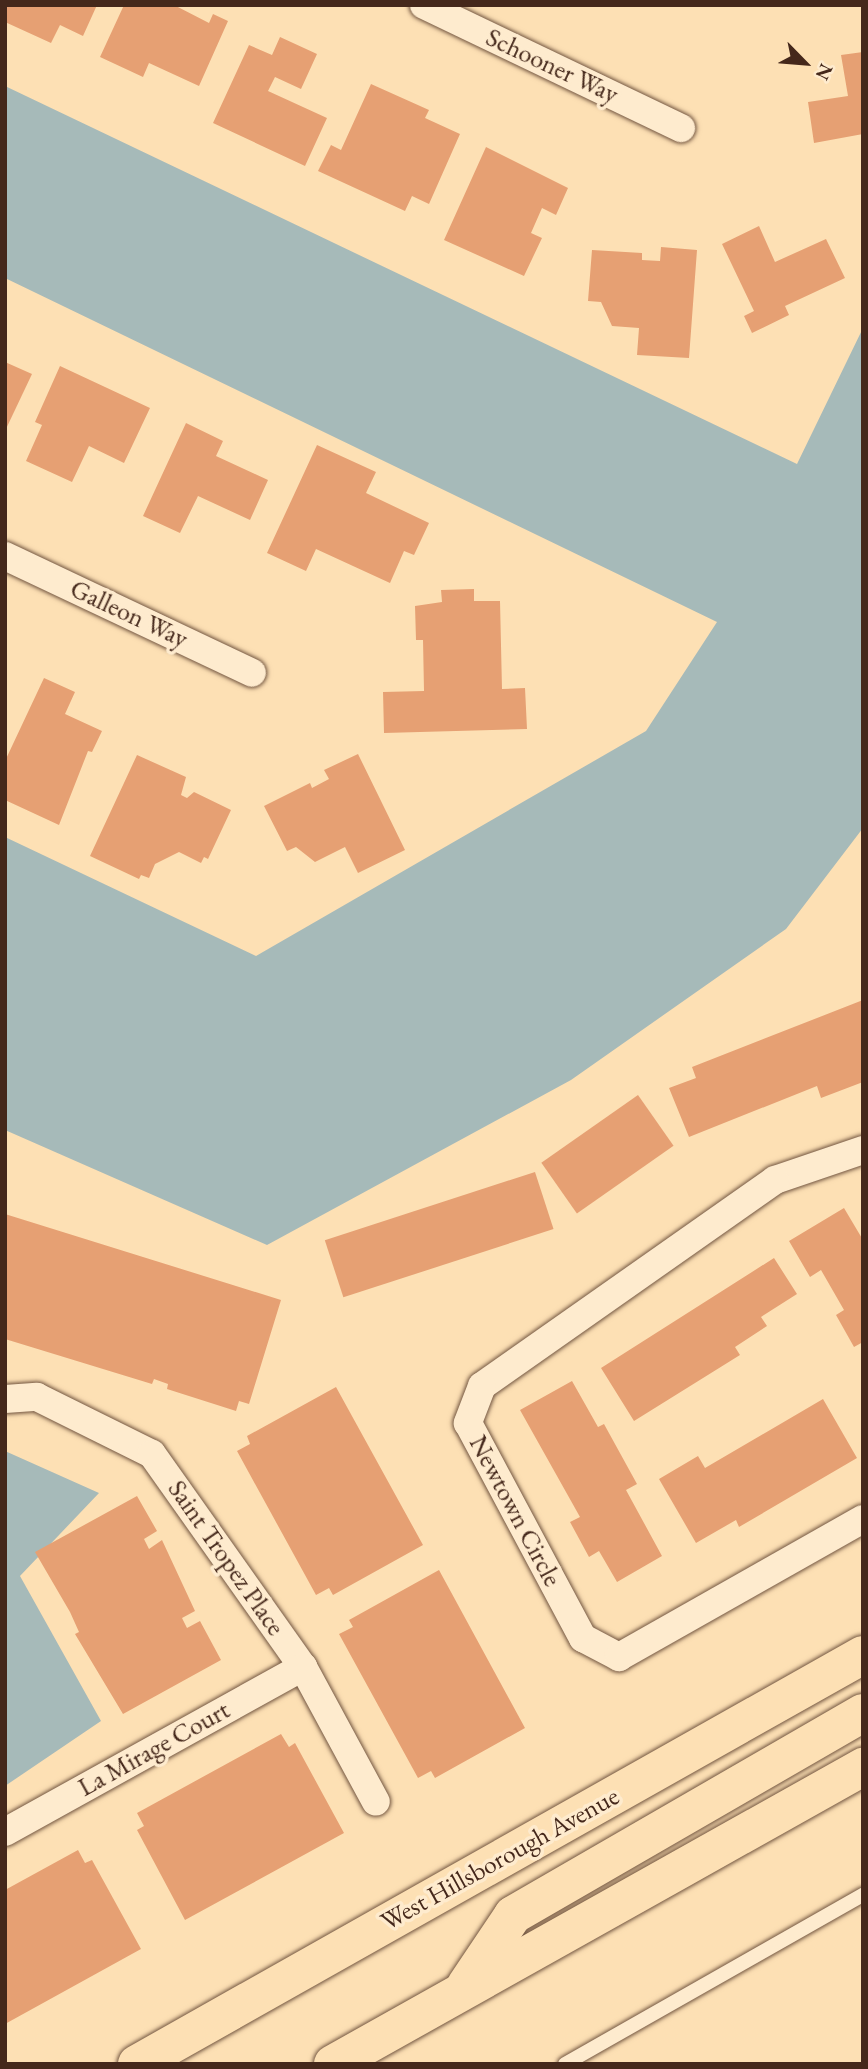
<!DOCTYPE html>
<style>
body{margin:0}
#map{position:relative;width:868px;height:2069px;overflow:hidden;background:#fde0b4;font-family:"EB Garamond",serif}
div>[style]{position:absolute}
.water>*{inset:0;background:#a6bab9}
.building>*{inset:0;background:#e6a073;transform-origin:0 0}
.roads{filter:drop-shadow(0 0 2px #735641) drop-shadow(0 0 2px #735641)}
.lane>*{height:14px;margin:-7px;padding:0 7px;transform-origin:7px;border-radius:7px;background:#feebce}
.street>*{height:28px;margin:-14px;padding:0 14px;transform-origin:14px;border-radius:14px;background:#feebce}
.primary>*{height:38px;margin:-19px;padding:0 19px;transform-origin:19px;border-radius:19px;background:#fde0b4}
span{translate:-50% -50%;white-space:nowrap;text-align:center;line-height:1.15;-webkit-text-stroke:7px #feebce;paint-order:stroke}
.street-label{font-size:26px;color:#45281b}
.frame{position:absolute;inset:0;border:7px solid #45281b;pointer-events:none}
.north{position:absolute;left:770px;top:28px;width:70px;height:70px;-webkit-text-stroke:5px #feebce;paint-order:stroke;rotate:115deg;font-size:19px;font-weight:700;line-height:28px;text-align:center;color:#45281b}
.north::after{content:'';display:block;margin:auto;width:24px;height:32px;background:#45281b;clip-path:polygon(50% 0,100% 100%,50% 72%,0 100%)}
</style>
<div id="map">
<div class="water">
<div style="clip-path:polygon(5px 86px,797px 464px,863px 328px,863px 828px,786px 929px,571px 1080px,267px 1245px,5px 1130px,5px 837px,256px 956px,646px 731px,717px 622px,5px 278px)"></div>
<div style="clip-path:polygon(5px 1451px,99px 1493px,20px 1576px,101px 1721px,5px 1786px)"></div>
</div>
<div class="building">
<div style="clip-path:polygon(5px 5px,97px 5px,83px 36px,60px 25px,51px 43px,5px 22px)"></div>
<div style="clip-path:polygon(124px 5px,174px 5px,209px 23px,213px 14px,228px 21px,199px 86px,149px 63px,143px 77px,100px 57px)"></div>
<div style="clip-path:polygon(280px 37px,317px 54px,301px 89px,275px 77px,268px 91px,327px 118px,305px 166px,213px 123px,249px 45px,272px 55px)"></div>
<div style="clip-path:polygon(863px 52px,863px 134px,814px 143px,808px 102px,848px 96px,841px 55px)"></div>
<div style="clip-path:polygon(371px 84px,429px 110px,425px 118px,460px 134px,429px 204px,412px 196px,405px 211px,318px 171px,331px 145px,341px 150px)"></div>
<div style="clip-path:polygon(486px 147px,568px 188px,556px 215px,542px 208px,531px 233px,542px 238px,524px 276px,444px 240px)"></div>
<div style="clip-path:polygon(759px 226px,775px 262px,826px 239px,845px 278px,785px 306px,789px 315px,752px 333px,744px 316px,754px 311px,722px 244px)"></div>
<div style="clip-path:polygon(661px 247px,697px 250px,689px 358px,637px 355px,639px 328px,612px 326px,601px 302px,588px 301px,592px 250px,642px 253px,642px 260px,660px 261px)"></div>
<div style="clip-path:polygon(5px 362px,32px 374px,5px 431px)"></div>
<div style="clip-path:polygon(60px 366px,150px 408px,124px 463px,89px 446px,72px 482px,26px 461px,42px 425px,35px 422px)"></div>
<div style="clip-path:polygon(186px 423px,223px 441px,216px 456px,268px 480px,250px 520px,198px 496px,180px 533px,143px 516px)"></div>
<div style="clip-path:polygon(317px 445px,376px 472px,366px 493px,429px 523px,414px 555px,404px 551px,390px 583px,316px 549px,306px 571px,267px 553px)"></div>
<div style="clip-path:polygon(474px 589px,474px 601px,500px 601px,502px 689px,525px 688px,527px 729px,384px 733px,383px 692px,424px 691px,423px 640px,416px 640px,415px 606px,442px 602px,441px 590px)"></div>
<div style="clip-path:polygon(44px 678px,75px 692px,65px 714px,102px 731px,92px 752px,88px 751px,59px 825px,5px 800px,5px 761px)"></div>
<div style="clip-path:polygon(358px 754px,405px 850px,358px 873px,345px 847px,315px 862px,296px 847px,287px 851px,264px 806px,310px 783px,312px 788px,329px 779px,324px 770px)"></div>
<div style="clip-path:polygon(137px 755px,186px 777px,181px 795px,187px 798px,194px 792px,231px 810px,208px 859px,204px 857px,201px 863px,179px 852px,155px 864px,149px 878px,141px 875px,139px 879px,90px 856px)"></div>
<div style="clip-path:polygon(863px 1000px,863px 1082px,821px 1098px,817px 1086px,689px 1137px,669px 1088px,696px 1078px,692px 1067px)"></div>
<div style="left:638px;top:1095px;width:62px;height:118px;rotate:55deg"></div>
<div style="left:535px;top:1172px;width:60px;height:221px;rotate:72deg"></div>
<div style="clip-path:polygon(844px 1208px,863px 1240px,863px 1342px,854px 1347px,836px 1315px,844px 1310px,821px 1270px,810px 1277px,789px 1241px)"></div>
<div style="clip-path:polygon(5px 1214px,281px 1300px,249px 1404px,239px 1401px,236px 1411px,167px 1389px,168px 1384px,154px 1379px,152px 1384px,5px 1339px)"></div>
<div style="clip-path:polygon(774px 1258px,797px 1294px,761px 1317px,767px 1326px,735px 1347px,740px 1355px,634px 1421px,601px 1368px)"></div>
<div style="clip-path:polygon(572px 1381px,598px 1427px,604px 1424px,637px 1484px,626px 1490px,662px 1556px,617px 1582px,599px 1551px,589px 1557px,570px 1522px,580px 1517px,520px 1410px)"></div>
<div style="clip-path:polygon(336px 1387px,423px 1545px,333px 1595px,329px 1588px,316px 1595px,237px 1451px,250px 1444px,247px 1436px)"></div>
<div style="clip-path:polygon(823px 1399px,857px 1458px,739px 1527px,736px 1520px,696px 1543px,659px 1479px,698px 1456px,705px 1468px)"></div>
<div style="clip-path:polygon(137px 1496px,157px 1531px,144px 1539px,149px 1549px,162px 1540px,195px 1611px,182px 1618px,187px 1628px,200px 1621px,221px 1660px,123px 1714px,75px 1634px,79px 1632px,70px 1612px,35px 1552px)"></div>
<div style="clip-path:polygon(439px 1570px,525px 1728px,435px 1778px,431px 1771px,418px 1778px,339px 1634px,353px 1627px,349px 1620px)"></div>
<div style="clip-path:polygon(281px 1734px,289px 1747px,295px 1743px,344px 1833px,185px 1920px,137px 1830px,144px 1826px,137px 1813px)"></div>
<div style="clip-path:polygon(78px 1850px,85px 1863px,92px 1860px,141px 1949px,5px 2024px,5px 1890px)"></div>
</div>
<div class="roads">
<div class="lane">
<div style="left:565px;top:2064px;width:343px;rotate:-29.6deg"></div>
</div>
<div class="street">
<div style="left:424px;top:5px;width:285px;rotate:25.6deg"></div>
<div style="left:5px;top:556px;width:273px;rotate:25.3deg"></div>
<div style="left:863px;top:1150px;width:93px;rotate:161.2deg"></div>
<div style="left:775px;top:1180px;width:358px;rotate:144.9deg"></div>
<div style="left:482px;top:1386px;width:40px;rotate:111deg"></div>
<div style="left:468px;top:1423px;width:244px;rotate:61.9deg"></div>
<div style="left:583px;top:1638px;width:41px;rotate:27.8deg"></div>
<div style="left:619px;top:1657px;width:280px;rotate:-29.5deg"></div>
<div style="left:5px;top:1399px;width:32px;rotate:-4deg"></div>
<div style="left:37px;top:1397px;width:128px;rotate:26.4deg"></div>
<div style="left:152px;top:1454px;width:261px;rotate:54.7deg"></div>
<div style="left:303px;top:1667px;width:153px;rotate:61.6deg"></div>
<div style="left:5px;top:1832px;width:341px;rotate:-29deg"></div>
</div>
<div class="primary">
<div style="left:466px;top:1985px;width:84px;rotate:-56.1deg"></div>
<div style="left:513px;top:1915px;width:404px;rotate:-30deg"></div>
<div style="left:137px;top:2064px;width:833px;rotate:-29.4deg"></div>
<div style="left:333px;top:2064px;width:608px;rotate:-29.27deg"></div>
</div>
</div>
<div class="street-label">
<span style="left:552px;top:66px;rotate:25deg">Schooner Way</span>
<span style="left:129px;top:614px;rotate:25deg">Galleon Way</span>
<span style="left:515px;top:1511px;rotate:62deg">Newtown Circle</span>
<span style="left:226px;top:1558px;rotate:55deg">Saint Tropez Place</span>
<span style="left:154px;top:1749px;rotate:-29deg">La Mirage Court</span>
<span style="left:500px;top:1859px;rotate:-29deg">West Hillsborough Avenue</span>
</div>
<div class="frame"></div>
<div class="north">N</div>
</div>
